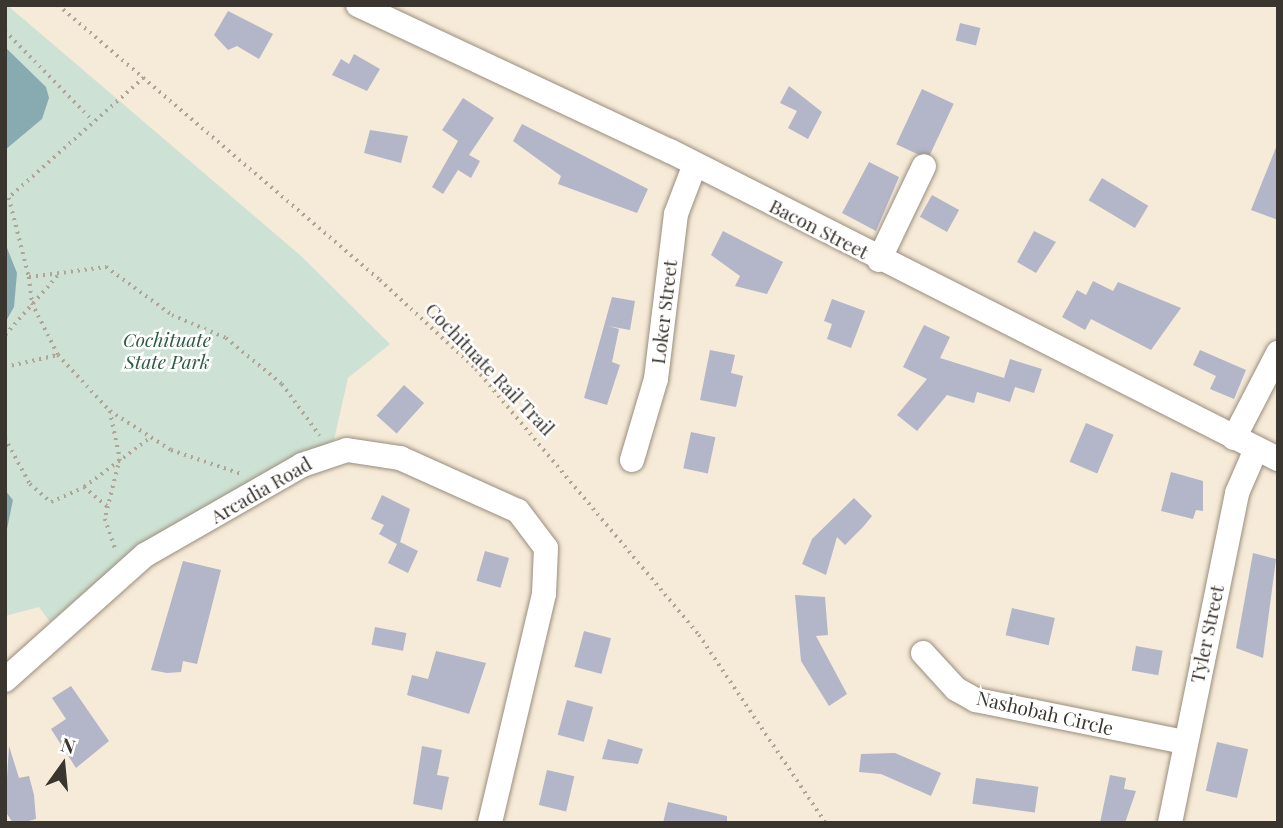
<!DOCTYPE html>
<style>
body{margin:0}
#map{position:relative;width:1283px;height:828px;overflow:hidden;background:#f6ead8;font-family:"Playfair Display",serif}
div>[style]{position:absolute}
.green>*{inset:0;background:#cde2d4}
.water>*{inset:0;background:#87abb0}
.building>*{inset:0;background:#b3b5c8;transform-origin:0 0}
.path>*{height:3.5px;margin-top:-1.75px;transform-origin:0;background:repeating-linear-gradient(90deg,#aea597 0 2px,transparent 0 7px)}
.roads{filter:drop-shadow(0 0 2px #998d7d) drop-shadow(0 0 2px #998d7d)}
.minor>*{height:24px;margin:-12px;padding:0 12px;transform-origin:12px;border-radius:12px;background:#fff}
span{translate:-50% -50%;white-space:nowrap;text-align:center;line-height:1.15;-webkit-text-stroke:5px #fff;paint-order:stroke}
.street-label{font-size:19px;color:#3a352e}
.park-label{font-size:19px;color:#2c5c41;font-style:italic}
.frame{position:absolute;inset:0;border:7px solid #3a352e;pointer-events:none}
.north{position:absolute;left:28px;top:730px;width:70px;height:70px;-webkit-text-stroke:5px #fff;paint-order:stroke;rotate:15deg;font-size:19px;font-weight:700;line-height:28px;text-align:center;color:#3a352e}
.north::after{content:'';display:block;margin:auto;width:24px;height:32px;background:#3a352e;clip-path:polygon(50% 0,100% 100%,50% 72%,0 100%)}
</style>
<div id="map">
<div class="green">
<div style="clip-path:polygon(7px 5px,300px 255px,390px 344px,348px 378px,334px 440px,139px 546px,50px 622px,39px 607px,5px 616px,5px 539px,13px 500px,5px 490px,5px 323px,14px 307px,5px 243px,5px 150px,42px 118px,5px 47px)"></div>
</div>
<div class="water">
<div style="clip-path:polygon(5px 47px,46px 87px,49px 98px,42px 119px,5px 150px)"></div>
<div style="clip-path:polygon(5px 243px,17px 273px,14px 307px,5px 323px)"></div>
<div style="clip-path:polygon(5px 490px,13px 500px,5px 539px)"></div>
</div>
<div class="building">
<div style="clip-path:polygon(228px 11px,273px 34px,259px 59px,237px 46px,228px 50px,214px 35px)"></div>
<div style="left:960px;top:23px;width:21px;height:18px;rotate:14deg"></div>
<div style="clip-path:polygon(354px 54px,380px 69px,367px 91px,332px 75px,341px 59px,349px 64px)"></div>
<div style="clip-path:polygon(789px 86px,822px 112px,808px 139px,788px 128px,797px 111px,780px 103px)"></div>
<div style="left:922px;top:89px;width:35px;height:61px;rotate:25deg"></div>
<div style="clip-path:polygon(463px 98px,494px 118px,469px 155px,480px 161px,471px 178px,458px 170px,443px 194px,432px 187px,458px 141px,442px 130px)"></div>
<div style="clip-path:polygon(522px 124px,648px 189px,637px 213px,558px 184px,561px 176px,513px 141px)"></div>
<div style="clip-path:polygon(370px 130px,408px 136px,401px 163px,364px 153px)"></div>
<div style="clip-path:polygon(1277px 145px,1278px 145px,1278px 220px,1251px 210px)"></div>
<div style="clip-path:polygon(869px 162px,899px 177px,876px 231px,842px 213px)"></div>
<div style="left:1102px;top:178px;width:54px;height:26px;rotate:31deg"></div>
<div style="left:932px;top:195px;width:31px;height:25px;rotate:29deg"></div>
<div style="clip-path:polygon(723px 231px,783px 262px,767px 294px,735px 286px,740px 276px,711px 255px)"></div>
<div style="clip-path:polygon(1034px 231px,1056px 242px,1036px 273px,1017px 262px)"></div>
<div style="clip-path:polygon(1093px 281px,1113px 291px,1118px 282px,1181px 308px,1151px 350px,1091px 319px,1085px 330px,1062px 317px,1077px 290px,1086px 295px)"></div>
<div style="clip-path:polygon(612px 297px,635px 301px,630px 330px,608px 326px,619px 329px,612px 362px,620px 365px,607px 405px,584px 398px)"></div>
<div style="clip-path:polygon(832px 299px,865px 311px,851px 348px,827px 339px,832px 324px,824px 321px)"></div>
<div style="clip-path:polygon(924px 325px,950px 337px,940px 358px,1004px 378px,1010px 359px,1042px 369px,1034px 393px,1015px 387px,1010px 402px,977px 392px,974px 403px,947px 395px,917px 431px,897px 415px,927px 379px,903px 367px)"></div>
<div style="clip-path:polygon(710px 350px,735px 355px,731px 373px,743px 376px,736px 407px,700px 400px)"></div>
<div style="clip-path:polygon(1200px 350px,1246px 370px,1234px 399px,1210px 389px,1216px 376px,1193px 365px)"></div>
<div style="left:404px;top:385px;width:27px;height:41px;rotate:42deg"></div>
<div style="left:1086px;top:423px;width:30px;height:42px;rotate:23deg"></div>
<div style="left:691px;top:432px;width:25px;height:37px;rotate:12deg"></div>
<div style="clip-path:polygon(1171px 472px,1203px 481px,1203px 511px,1196px 510px,1193px 519px,1161px 511px)"></div>
<div style="clip-path:polygon(382px 495px,410px 509px,400px 542px,418px 551px,408px 573px,388px 563px,397px 544px,379px 534px,384px 525px,371px 519px)"></div>
<div style="clip-path:polygon(854px 498px,872px 516px,863px 527px,845px 545px,837px 537px,826px 575px,802px 564px,812px 539px)"></div>
<div style="left:485px;top:551px;width:25px;height:31px;rotate:16deg"></div>
<div style="clip-path:polygon(1253px 553px,1276px 559px,1263px 658px,1236px 648px)"></div>
<div style="clip-path:polygon(183px 561px,221px 570px,197px 664px,183px 661px,181px 672px,167px 673px,151px 670px)"></div>
<div style="clip-path:polygon(795px 595px,825px 597px,828px 635px,816px 636px,847px 694px,829px 706px,801px 661px)"></div>
<div style="left:1012px;top:608px;width:44px;height:28px;rotate:13deg"></div>
<div style="left:375px;top:627px;width:32px;height:18px;rotate:11deg"></div>
<div style="left:584px;top:631px;width:28px;height:37px;rotate:15deg"></div>
<div style="left:1136px;top:646px;width:27px;height:25px;rotate:10deg"></div>
<div style="clip-path:polygon(436px 651px,486px 663px,469px 714px,407px 695px,412px 675px,428px 679px)"></div>
<div style="clip-path:polygon(71px 686px,109px 741px,76px 768px,51px 729px,66px 719px,52px 698px)"></div>
<div style="left:567px;top:700px;width:27px;height:36px;rotate:15deg"></div>
<div style="clip-path:polygon(608px 739px,643px 749px,638px 764px,602px 759px)"></div>
<div style="left:1217px;top:742px;width:32px;height:50px;rotate:13deg"></div>
<div style="clip-path:polygon(9px 746px,19px 778px,29px 776px,34px 795px,36px 819px,21px 823px,13px 823px,5px 811px)"></div>
<div style="clip-path:polygon(422px 746px,442px 750px,437px 775px,449px 777px,442px 810px,413px 804px)"></div>
<div style="clip-path:polygon(895px 753px,941px 773px,931px 796px,881px 774px,859px 772px,861px 754px)"></div>
<div style="left:547px;top:770px;width:28px;height:36px;rotate:13deg"></div>
<div style="clip-path:polygon(1110px 775px,1126px 778px,1124px 789px,1136px 791px,1125px 823px,1100px 823px)"></div>
<div style="left:976px;top:778px;width:63px;height:26px;rotate:8deg"></div>
<div style="clip-path:polygon(668px 802px,727px 816px,727px 823px,663px 823px)"></div>
</div>
<div class="path">
<div style="left:58px;top:5px;width:423px;rotate:40.5deg"></div>
<div style="left:380px;top:280px;width:131px;rotate:42.8deg"></div>
<div style="left:476px;top:369px;width:347px;rotate:50deg"></div>
<div style="left:699px;top:635px;width:227px;rotate:56deg"></div>
<div style="left:5px;top:31px;width:126px;rotate:45.6deg"></div>
<div style="left:144px;top:78px;width:181px;rotate:138.4deg"></div>
<div style="left:9px;top:198px;width:81px;rotate:75.8deg"></div>
<div style="left:29px;top:277px;width:78px;rotate:-7.4deg"></div>
<div style="left:106px;top:267px;width:82px;rotate:36deg"></div>
<div style="left:172px;top:315px;width:59px;rotate:23.1deg"></div>
<div style="left:226px;top:338px;width:72px;rotate:39.4deg"></div>
<div style="left:282px;top:384px;width:64px;rotate:53.8deg"></div>
<div style="left:29px;top:277px;width:26px;rotate:83deg"></div>
<div style="left:32px;top:303px;width:58px;rotate:63.4deg"></div>
<div style="left:58px;top:355px;width:76px;rotate:47.1deg"></div>
<div style="left:110px;top:411px;width:72px;rotate:32.6deg"></div>
<div style="left:171px;top:450px;width:74px;rotate:18.9deg"></div>
<div style="left:5px;top:335px;width:81px;rotate:-48.5deg"></div>
<div style="left:5px;top:367px;width:54px;rotate:-12.8deg"></div>
<div style="left:110px;top:411px;width:49px;rotate:78.2deg"></div>
<div style="left:120px;top:459px;width:62px;rotate:104deg"></div>
<div style="left:105px;top:519px;width:34px;rotate:71deg"></div>
<div style="left:5px;top:438px;width:52px;rotate:61.5deg"></div>
<div style="left:30px;top:484px;width:28px;rotate:41deg"></div>
<div style="left:51px;top:502px;width:36px;rotate:-24deg"></div>
<div style="left:84px;top:487px;width:84px;rotate:-36.7deg"></div>
<div style="left:84px;top:487px;width:30px;rotate:40deg"></div>
</div>
<div class="roads">
<div class="minor">
<div style="left:358px;top:5px;width:344px;rotate:25.1deg"></div>
<div style="left:670px;top:151px;width:682px;rotate:26.87deg"></div>
<div style="left:879px;top:260px;width:104px;rotate:-64.4deg"></div>
<div style="left:1234px;top:438px;width:96px;rotate:-62.6deg"></div>
<div style="left:632px;top:460px;width:84px;rotate:-73.5deg"></div>
<div style="left:656px;top:379px;width:166px;rotate:-83.1deg"></div>
<div style="left:676px;top:214px;width:53px;rotate:-69.2deg"></div>
<div style="left:923px;top:653px;width:49px;rotate:47.5deg"></div>
<div style="left:956px;top:689px;width:23px;rotate:29deg"></div>
<div style="left:976px;top:700px;width:213px;rotate:11.4deg"></div>
<div style="left:5px;top:680px;width:188px;rotate:-41.8deg"></div>
<div style="left:145px;top:555px;width:181px;rotate:-29.8deg"></div>
<div style="left:302px;top:465px;width:47px;rotate:-18.4deg"></div>
<div style="left:347px;top:450px;width:54px;rotate:8.6deg"></div>
<div style="left:400px;top:458px;width:129px;rotate:24.2deg"></div>
<div style="left:518px;top:511px;width:46px;rotate:52.9deg"></div>
<div style="left:546px;top:548px;width:46px;rotate:92.5deg"></div>
<div style="left:544px;top:594px;width:235px;rotate:103.3deg"></div>
<div style="left:1170px;top:823px;width:337px;rotate:-78.5deg"></div>
<div style="left:1237px;top:493px;width:48px;rotate:-66.6deg"></div>
</div>
</div>
<div class="street-label">
<span style="left:819px;top:229px;rotate:27deg">Bacon Street</span>
<span style="left:664px;top:312px;rotate:-83deg">Loker Street</span>
<span style="left:490px;top:369px;rotate:46deg">Cochituate Rail Trail</span>
<span style="left:261px;top:490px;rotate:-30deg">Arcadia Road</span>
<span style="left:1207px;top:634px;rotate:-78deg">Tyler Street</span>
<span style="left:1045px;top:713px;rotate:13deg">Nashobah Circle</span>
</div>
<div class="park-label">
<span style="left:167px;top:351px">Cochituate<br>State Park</span>
</div>
<div class="frame"></div>
<div class="north">N</div>
</div>
